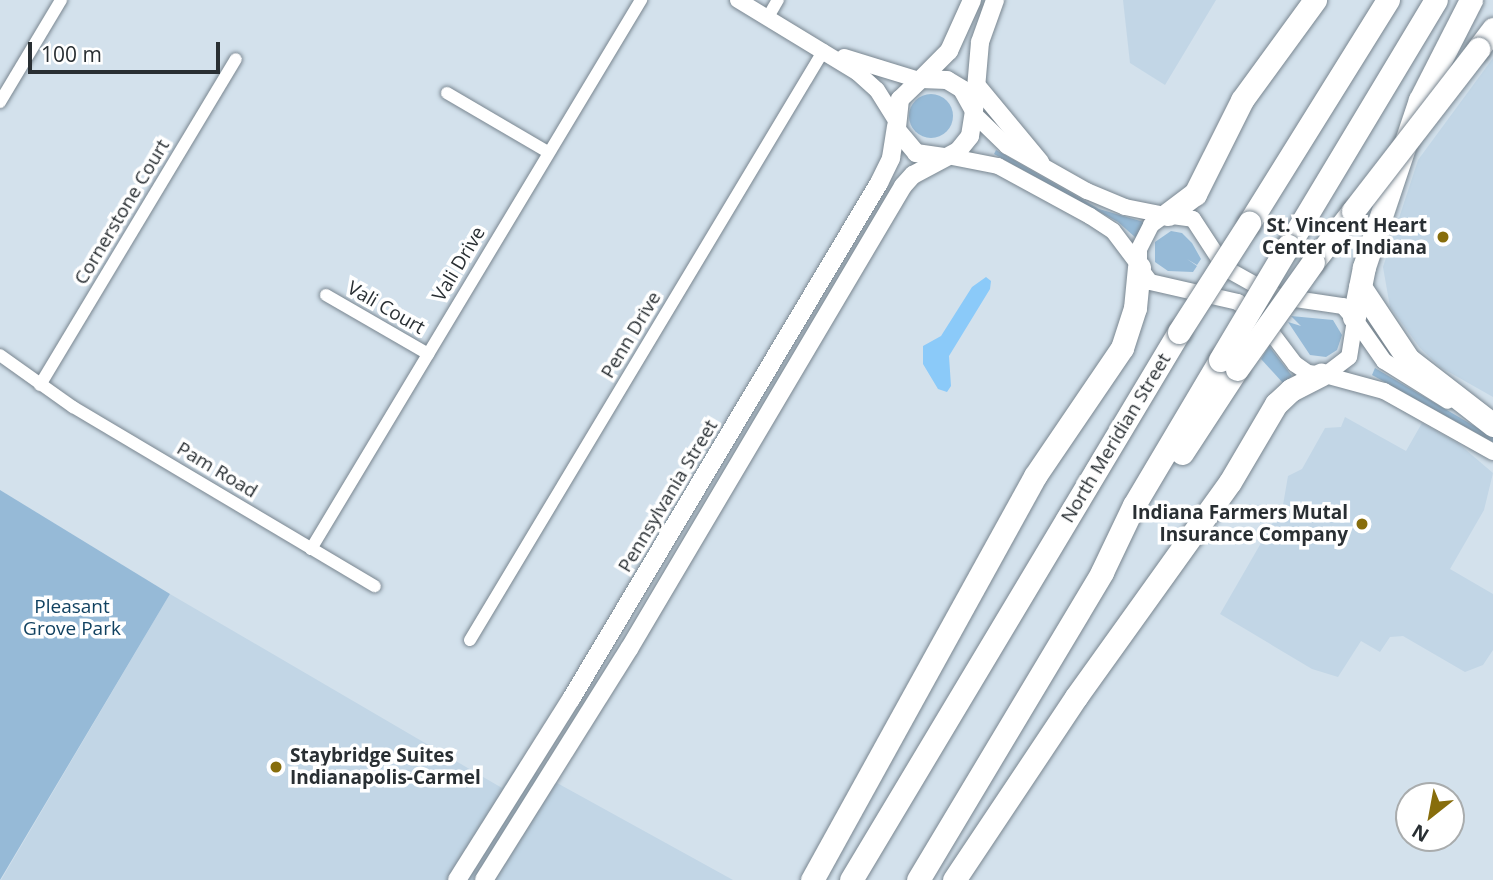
<!DOCTYPE html>
<style>
body{margin:0}
#map{position:relative;width:1493px;height:880px;overflow:hidden;background:#d3e1ec;font-family:"Open Sans",sans-serif}
div>[style]{position:absolute}
.built>*{inset:0;background:#c2d6e6}
.green>*{inset:0;background:#96bad7}
.round{border-radius:50%}
.water>*{inset:0;background:#8bcaf9}
.roads{filter:drop-shadow(0 0 2px #798690) drop-shadow(0 0 2px #798690)}
.minor>*{height:12px;margin:-6px;padding:0 6px;transform-origin:6px;border-radius:6px;background:#fff}
.tertiary>*{height:16px;margin:-8px;padding:0 8px;transform-origin:8px;border-radius:8px;background:#fff}
.secondary>*{height:18px;margin:-9px;padding:0 9px;transform-origin:9px;border-radius:9px;background:#fff}
.motorway>*{height:23px;margin:-11.5px;padding:0 11.5px;transform-origin:11.5px;border-radius:11.5px;background:#fff}
.bridges{filter:drop-shadow(0 0 2px #798690) drop-shadow(0 0 2px #798690)}
.motorway-bridge>*{height:23px;margin:-11.5px;padding:0 11.5px;transform-origin:11.5px;border-radius:11.5px;background:#fff}
.dots>*{width:19px;height:19px;translate:-50% -50%;box-sizing:border-box;border:4px solid #fff;border-radius:50%}
span{translate:-50% -50%;white-space:nowrap;text-align:center;line-height:1.15;-webkit-text-stroke:7px #fff;paint-order:stroke}
.street-label{font-size:19px;color:#292f33}
.poi-label{font-size:19px;color:#292f33;font-weight:700}
.right{translate:-100% -50%;text-align:right}
.left{translate:0 -50%;text-align:left}
.park-label{font-size:19px;color:#114261}
.north{position:absolute;left:1395px;top:782px;width:70px;height:70px;box-sizing:border-box;background:#fff;border:2px solid #a9acad;border-radius:50%;rotate:211deg;font-size:19px;font-weight:700;line-height:28px;text-align:center;color:#292f33}
.north::after{content:'';display:block;margin:auto;width:24px;height:32px;background:#876d0c;clip-path:polygon(50% 0,100% 100%,50% 72%,0 100%)}
.scale{position:absolute;left:28px;top:42px;width:192px;height:32px;box-sizing:border-box;border:4px solid #292f33;border-top:0;padding-left:9px;font-size:21px;line-height:24px;white-space:nowrap;color:#292f33;-webkit-text-stroke:5px #fff;paint-order:stroke}
</style>
<div id="map">
<div class="built">
<div style="clip-path:polygon(1123px 0,1216px 0,1165px 85px,1130px 63px)"></div>
<div style="clip-path:polygon(1493px 58px,1493px 397px,1440px 367px,1420px 348px,1390px 307px,1383px 267px,1418px 160px)"></div>
<div style="clip-path:polygon(1345px 417px,1406px 451px,1422px 423px,1459px 444px,1493px 473px,1484px 510px,1450px 569px,1493px 594px,1493px 650px,1483px 665px,1465px 672px,1403px 636px,1390px 637px,1380px 652px,1361px 641px,1338px 677px,1312px 669px,1220px 614px,1283px 505px,1288px 476px,1302px 469px,1325px 428px,1341px 427px)"></div>
<div style="clip-path:polygon(170px 594px,502px 788px,519px 762px,733px 880px,1px 880px)"></div>
</div>
<div class="green">
<div class="round" style="left:909px;top:94px;width:44px;height:44px"></div>
<div style="clip-path:polygon(996px 150px,1099px 209px,1144px 222px,1136px 238px,1118px 222px,994px 154px)"></div>
<div style="clip-path:polygon(1171px 231px,1182px 233px,1192px 243px,1201px 259px,1197px 265px,1187px 259px,1197px 266px,1193px 272px,1168px 271px,1155px 262px,1155px 242px)"></div>
<div style="clip-path:polygon(1291px 316px,1333px 320px,1342px 335px,1337px 350px,1326px 357px,1310px 355px,1288px 322px,1301px 326px)"></div>
<div style="clip-path:polygon(1269px 346px,1292px 376px,1283px 383px,1261px 359px)"></div>
<div style="clip-path:polygon(1375px 368px,1493px 437px,1493px 442px,1372px 375px)"></div>
<div style="clip-path:polygon(0 490px,170px 594px,0 880px)"></div>
</div>
<div class="water">
<div style="clip-path:polygon(986px 277px,991px 281px,990px 289px,949px 356px,951px 386px,947px 392px,938px 389px,923px 364px,923px 346px,941px 336px,972px 287px)"></div>
</div>
<div class="roads">
<div class="minor">
<div style="left:768px;top:17px;width:20px;rotate:-60deg"></div>
<div style="left:447px;top:93px;width:117px;rotate:30.3deg"></div>
<div style="left:0;top:102px;width:119px;rotate:-59.1deg"></div>
<div style="left:326px;top:295px;width:118px;rotate:30deg"></div>
<div style="left:0;top:355px;width:90px;rotate:35.5deg"></div>
<div style="left:73px;top:407px;width:351px;rotate:30.7deg"></div>
<div style="left:40px;top:385px;width:380px;rotate:-59deg"></div>
<div style="left:311px;top:549px;width:641px;rotate:-58.99deg"></div>
<div style="left:470px;top:640px;width:688px;rotate:-59.04deg"></div>
</div>
<div class="tertiary">
<div style="left:738px;top:0;width:140px;rotate:31.3deg"></div>
<div style="left:858px;top:73px;width:25px;rotate:42deg"></div>
<div style="left:877px;top:90px;width:36px;rotate:58deg"></div>
<div style="left:844px;top:57px;width:78px;rotate:17deg"></div>
<div style="left:974px;top:114px;width:46px;rotate:44.1deg"></div>
<div style="left:1007px;top:146px;width:92px;rotate:29.4deg"></div>
<div style="left:1087px;top:191px;width:41px;rotate:22.8deg"></div>
<div style="left:1125px;top:207px;width:41px;rotate:11.3deg"></div>
<div style="left:947px;top:156px;width:52px;rotate:11.1deg"></div>
<div style="left:998px;top:166px;width:105px;rotate:28.5deg"></div>
<div style="left:1090px;top:216px;width:27px;rotate:33deg"></div>
<div style="left:1113px;top:231px;width:41px;rotate:52.9deg"></div>
<div style="left:1165px;top:215px;width:28px;rotate:8deg"></div>
<div style="left:1193px;top:219px;width:59px;rotate:56.9deg"></div>
<div style="left:1225px;top:268px;width:57px;rotate:29.2deg"></div>
<div style="left:1275px;top:296px;width:69px;rotate:8.4deg"></div>
<div style="left:1343px;top:306px;width:18px;rotate:49deg"></div>
<div style="left:1355px;top:320px;width:37px;rotate:99deg"></div>
<div style="left:1349px;top:357px;width:30px;rotate:143deg"></div>
<div style="left:1325px;top:375px;width:17px;rotate:-173deg"></div>
<div style="left:1308px;top:373px;width:16px;rotate:-145deg"></div>
<div style="left:1295px;top:364px;width:56px;rotate:-127.1deg"></div>
<div style="left:1261px;top:319px;width:29px;rotate:-144deg"></div>
<div style="left:1238px;top:302px;width:90px;rotate:-167.2deg"></div>
<div style="left:1150px;top:282px;width:19px;rotate:-126deg"></div>
<div style="left:1139px;top:267px;width:18px;rotate:-90deg"></div>
<div style="left:1139px;top:249px;width:27px;rotate:-63deg"></div>
<div style="left:1151px;top:225px;width:17px;rotate:-36deg"></div>
<div style="left:1356px;top:321px;width:49px;rotate:55deg"></div>
<div style="left:1384px;top:361px;width:75px;rotate:32deg"></div>
<div style="left:1325px;top:375px;width:61px;rotate:15.2deg"></div>
<div style="left:1384px;top:391px;width:125px;rotate:29.2deg"></div>
</div>
<div class="secondary">
<div style="left:921px;top:79px;width:40px;rotate:-45deg"></div>
<div style="left:949px;top:51px;width:56px;rotate:-65.7deg"></div>
<div style="left:977px;top:86px;width:99px;rotate:50.3deg"></div>
<div style="left:974px;top:111px;width:69px;rotate:-85deg"></div>
<div style="left:980px;top:42px;width:45px;rotate:-70.3deg"></div>
<div style="left:457px;top:880px;width:214px;rotate:-57.8deg"></div>
<div style="left:571px;top:699px;width:601px;rotate:-59.17deg"></div>
<div style="left:879px;top:183px;width:28px;rotate:-64deg"></div>
<div style="left:891px;top:158px;width:32px;rotate:-81deg"></div>
<div style="left:484px;top:880px;width:273px;rotate:-57.9deg"></div>
<div style="left:629px;top:649px;width:538px;rotate:-59.38deg"></div>
<div style="left:903px;top:186px;width:15px;rotate:-48deg"></div>
<div style="left:913px;top:175px;width:51px;rotate:-28.1deg"></div>
<div style="left:958px;top:151px;width:19px;rotate:-51deg"></div>
<div style="left:970px;top:136px;width:25px;rotate:-81deg"></div>
<div style="left:974px;top:111px;width:25px;rotate:-119deg"></div>
<div style="left:962px;top:89px;width:17px;rotate:-149deg"></div>
<div style="left:947px;top:80px;width:26px;rotate:-178deg"></div>
<div style="left:921px;top:79px;width:29px;rotate:136deg"></div>
<div style="left:900px;top:99px;width:31px;rotate:96deg"></div>
<div style="left:897px;top:130px;width:30px;rotate:50deg"></div>
<div style="left:916px;top:153px;width:28px;rotate:8deg"></div>
</div>
<div class="motorway">
<div style="left:1478px;top:49px;width:25px;rotate:-53deg"></div>
<div style="left:1168px;top:214px;width:34px;rotate:-37deg"></div>
<div style="left:1195px;top:194px;width:105px;rotate:-63.4deg"></div>
<div style="left:1242px;top:100px;width:124px;rotate:-53.9deg"></div>
<div style="left:1249px;top:223px;width:263px;rotate:-58.1deg"></div>
<div style="left:1288px;top:246px;width:287px;rotate:-59deg"></div>
<div style="left:1313px;top:262px;width:65px;rotate:-51.9deg"></div>
<div style="left:1360px;top:287px;width:87px;rotate:56.3deg"></div>
<div style="left:1408px;top:359px;width:108px;rotate:37.8deg"></div>
<div style="left:1354px;top:317px;width:51px;rotate:-78.7deg"></div>
<div style="left:1364px;top:267px;width:176px;rotate:-71.5deg"></div>
<div style="left:1420px;top:100px;width:112px;rotate:-63deg"></div>
<div style="left:1182px;top:453px;width:100px;rotate:-56.8deg"></div>
<div style="left:812px;top:880px;width:461px;rotate:-61.1deg"></div>
<div style="left:1035px;top:476px;width:155px;rotate:-55.8deg"></div>
<div style="left:1122px;top:348px;width:42px;rotate:-72deg"></div>
<div style="left:1135px;top:308px;width:41px;rotate:-84.4deg"></div>
<div style="left:851px;top:880px;width:639px;rotate:-59.1deg"></div>
<div style="left:918px;top:880px;width:359px;rotate:-59.1deg"></div>
<div style="left:1102px;top:572px;width:74px;rotate:-64.5deg"></div>
<div style="left:1134px;top:505px;width:169px;rotate:-59.3deg"></div>
<div style="left:954px;top:880px;width:220px;rotate:-56.3deg"></div>
<div style="left:1076px;top:697px;width:264px;rotate:-54.4deg"></div>
<div style="left:1230px;top:482px;width:91px;rotate:-59.5deg"></div>
<div style="left:1276px;top:404px;width:21px;rotate:-43deg"></div>
<div style="left:1291px;top:390px;width:34px;rotate:-27deg"></div>
</div>
</div>
<div class="bridges">
<div class="motorway-bridge">
<div style="left:1353px;top:211px;width:205px;rotate:-52.3deg"></div>
<div style="left:1179px;top:332px;width:130px;rotate:-57.3deg"></div>
<div style="left:1220px;top:360px;width:133px;rotate:-59.2deg"></div>
<div style="left:1237px;top:369px;width:131px;rotate:-54.6deg"></div>
</div>
</div>
<div class="dots">
<div style="left:1443px;top:237px;background:#876d0c"></div>
<div style="left:1362px;top:524px;background:#876d0c"></div>
<div style="left:276px;top:767px;background:#876d0c"></div>
</div>
<div class="street-label">
<span style="left:122px;top:212px;rotate:-59deg">Cornerstone Court</span>
<span style="left:459px;top:264px;rotate:-59deg">Vali Drive</span>
<span style="left:386px;top:308px;rotate:30deg">Vali Court</span>
<span style="left:631px;top:335px;rotate:-59deg">Penn Drive</span>
<span style="left:1116px;top:438px;rotate:-59deg">North Meridian Street</span>
<span style="left:217px;top:470px;rotate:31deg">Pam Road</span>
<span style="left:668px;top:496px;rotate:-59deg">Pennsylvania Street</span>
</div>
<div class="poi-label">
<span class="right" style="left:1427px;top:237px">St. Vincent Heart<br>Center of Indiana</span>
<span class="right" style="left:1348px;top:524px">Indiana Farmers Mutal<br>Insurance Company</span>
<span class="left" style="left:290px;top:767px">Staybridge Suites<br>Indianapolis-Carmel</span>
</div>
<div class="park-label">
<span style="left:72px;top:618px">Pleasant<br>Grove Park</span>
</div>
<div class="north">N</div>
<div class="scale">100 m</div>
</div>
